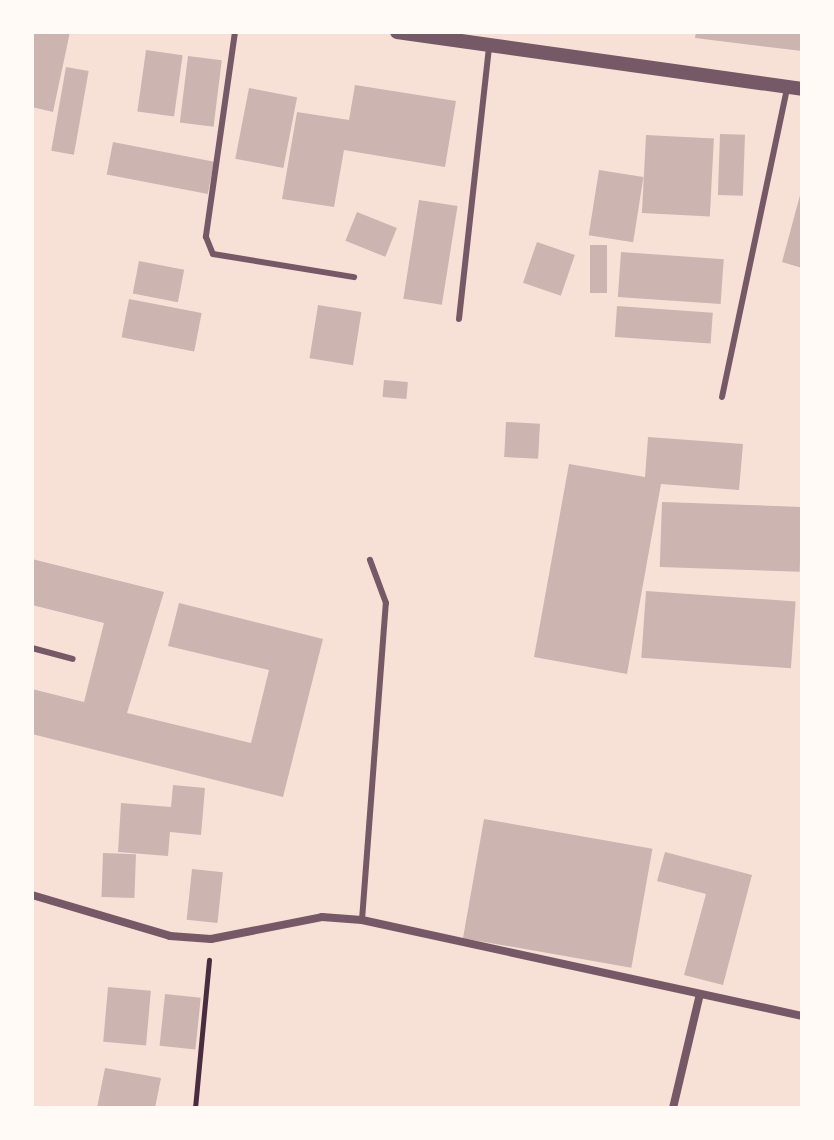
<!DOCTYPE html>
<style>
body{margin:0}
#map{position:relative;width:834px;height:1140px;overflow:hidden;background:#f7e1d7;font-family:Cabin,sans-serif}
div>[style]{position:absolute}
.building>*{inset:0;background:#ccb4b1;transform-origin:0 0}
.path>*{height:5px;margin:-2.5px;padding:0 2.5px;transform-origin:2.5px;border-radius:2.5px;background:#4a2c40}
.service>*{height:6px;margin:-3px;padding:0 3px;transform-origin:3px;border-radius:3px;background:#755966}
.minor>*{height:8px;margin:-4px;padding:0 4px;transform-origin:4px;border-radius:4px;background:#755966}
.tertiary>*{height:14px;margin:-7px;padding:0 7px;transform-origin:7px;border-radius:7px;background:#755966}
span{translate:-50% -50%;white-space:nowrap;text-align:center;line-height:1.15;-webkit-text-stroke:8px #fffaf5;paint-order:stroke}
.frame{position:absolute;inset:0;border:34px solid #fffaf5;pointer-events:none}
</style>
<div id="map">
<div class="building">
<div style="clip-path:polygon(32px 32px,70px 32px,53px 112px,32px 107px)"></div>
<div style="clip-path:polygon(696px 32px,802px 32px,802px 51px,695px 38px)"></div>
<div style="left:146px;top:50px;width:37px;height:62px;rotate:8deg"></div>
<div style="left:188px;top:56px;width:34px;height:67px;rotate:7deg"></div>
<div style="left:66px;top:67px;width:23px;height:85px;rotate:10deg"></div>
<div style="clip-path:polygon(355px 85px,456px 101px,445px 167px,344px 150px,334px 207px,282px 199px,297px 112px,349px 120px)"></div>
<div style="left:249px;top:88px;width:49px;height:72px;rotate:11deg"></div>
<div style="left:720px;top:134px;width:25px;height:61px;rotate:2deg"></div>
<div style="left:646px;top:135px;width:68px;height:78px;rotate:3deg"></div>
<div style="left:113px;top:142px;width:103px;height:33px;rotate:11deg"></div>
<div style="left:599px;top:170px;width:45px;height:66px;rotate:9deg"></div>
<div style="clip-path:polygon(802px 188px,802px 268px,782px 262px)"></div>
<div style="left:419px;top:200px;width:39px;height:100px;rotate:9deg"></div>
<div style="left:357px;top:212px;width:43px;height:31px;rotate:22deg"></div>
<div style="left:537px;top:242px;width:40px;height:43px;rotate:19deg"></div>
<div style="left:590px;top:245px;width:17px;height:48px"></div>
<div style="left:621px;top:252px;width:103px;height:45px;rotate:4deg"></div>
<div style="left:139px;top:261px;width:46px;height:33px;rotate:11deg"></div>
<div style="left:129px;top:299px;width:74px;height:39px;rotate:11deg"></div>
<div style="left:318px;top:305px;width:44px;height:54px;rotate:9deg"></div>
<div style="left:617px;top:306px;width:96px;height:31px;rotate:4deg"></div>
<div style="left:384px;top:380px;width:24px;height:17px;rotate:5deg"></div>
<div style="left:506px;top:422px;width:34px;height:35px;rotate:3deg"></div>
<div style="clip-path:polygon(648px 437px,743px 444px,739px 490px,661px 484px,627px 674px,534px 657px,569px 464px,645px 477px)"></div>
<div style="left:662px;top:502px;width:140px;height:65px;rotate:2deg"></div>
<div style="clip-path:polygon(32px 559px,164px 592px,127px 713px,251px 743px,269px 670px,168px 646px,179px 603px,323px 639px,283px 797px,32px 734px,32px 689px,84px 702px,104px 623px,32px 605px)"></div>
<div style="left:646px;top:591px;width:150px;height:67px;rotate:4deg"></div>
<div style="clip-path:polygon(173px 785px,205px 788px,201px 835px,170px 832px,168px 856px,118px 852px,121px 803px,171px 807px)"></div>
<div style="left:484px;top:819px;width:171px;height:121px;rotate:10deg"></div>
<div style="clip-path:polygon(665px 852px,752px 875px,723px 985px,684px 975px,706px 894px,657px 881px)"></div>
<div style="left:103px;top:853px;width:33px;height:44px;rotate:2deg"></div>
<div style="left:192px;top:869px;width:31px;height:51px;rotate:6deg"></div>
<div style="left:108px;top:987px;width:43px;height:55px;rotate:5deg"></div>
<div style="left:165px;top:994px;width:36px;height:52px;rotate:6deg"></div>
<div style="clip-path:polygon(105px 1068px,161px 1078px,155px 1108px,97px 1108px)"></div>
</div>
<div class="path">
<div style="left:195px;top:1108px;width:149px;rotate:-84.6deg"></div>
</div>
<div class="service">
<div style="left:235px;top:32px;width:207px;rotate:98.1deg"></div>
<div style="left:206px;top:237px;width:18px;rotate:68deg"></div>
<div style="left:213px;top:254px;width:143px;rotate:9.3deg"></div>
<div style="left:459px;top:319px;width:273px;rotate:-83.7deg"></div>
<div style="left:722px;top:397px;width:316px;rotate:-78.1deg"></div>
<div style="left:32px;top:648px;width:42px;rotate:15deg"></div>
<div style="left:362px;top:920px;width:318px;rotate:-85.7deg"></div>
<div style="left:386px;top:603px;width:46px;rotate:-110.4deg"></div>
</div>
<div class="minor">
<div style="left:32px;top:895px;width:144px;rotate:16.5deg"></div>
<div style="left:170px;top:936px;width:41px;rotate:4.2deg"></div>
<div style="left:211px;top:939px;width:113px;rotate:-11.2deg"></div>
<div style="left:322px;top:917px;width:40px;rotate:4.3deg"></div>
<div style="left:362px;top:920px;width:450px;rotate:12.3deg"></div>
<div style="left:673px;top:1108px;width:117px;rotate:-76.7deg"></div>
</div>
<div class="tertiary">
<div style="left:397px;top:32px;width:409px;rotate:8deg"></div>
</div>
<div class="frame"></div>
</div>
